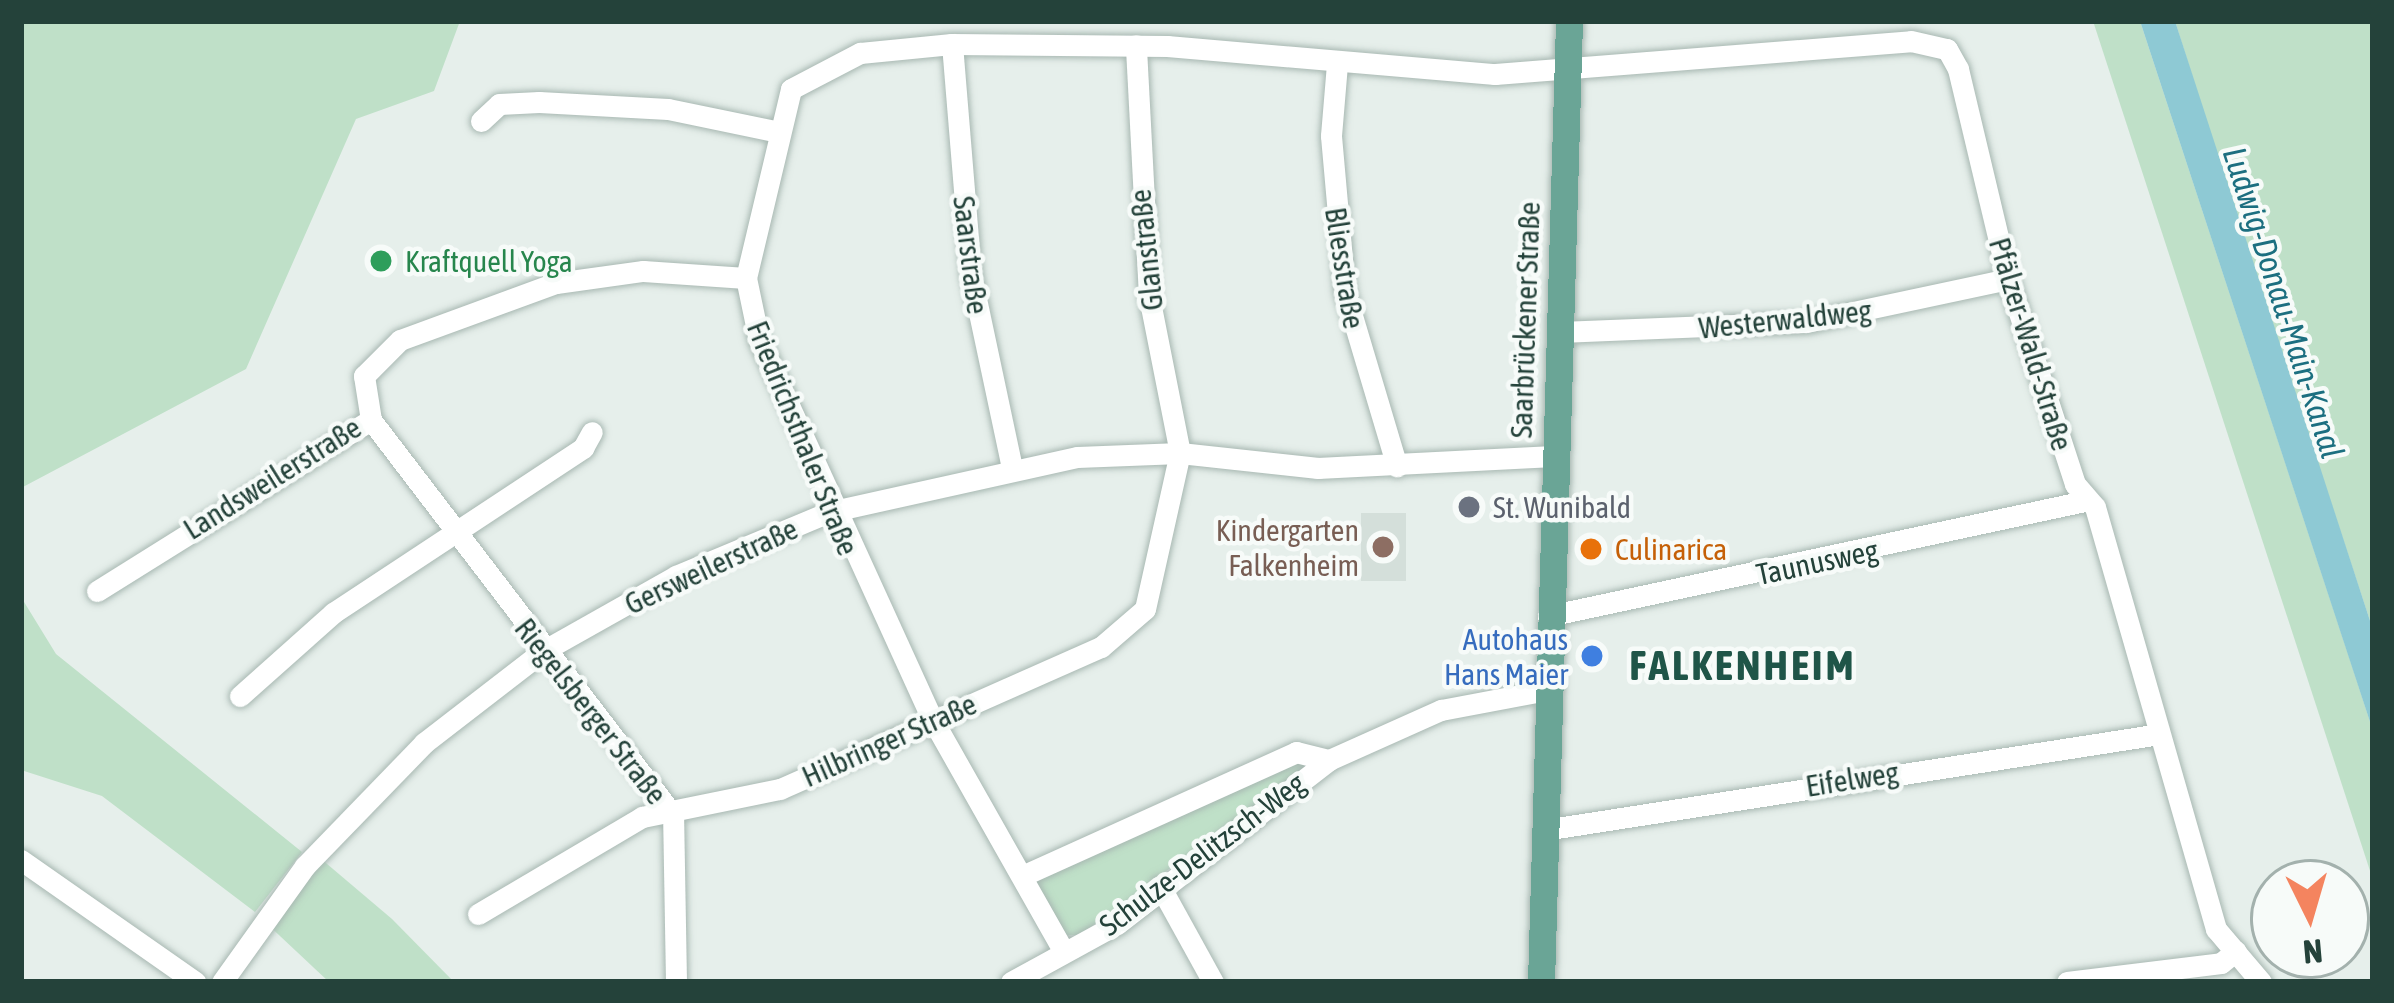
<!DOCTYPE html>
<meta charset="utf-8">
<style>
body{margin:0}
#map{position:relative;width:2394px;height:1003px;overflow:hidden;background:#e6efeb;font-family:"Asap Condensed",sans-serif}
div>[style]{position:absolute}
.built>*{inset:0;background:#d4dfda;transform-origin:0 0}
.green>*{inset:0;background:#bfe0c8}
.water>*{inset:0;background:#8ec9d4}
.roads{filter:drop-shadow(0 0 3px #a8b8b2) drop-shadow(0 0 3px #a8b8b2)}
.minor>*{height:21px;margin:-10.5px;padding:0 10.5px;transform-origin:10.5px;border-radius:10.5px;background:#fff}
.major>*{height:27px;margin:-13.5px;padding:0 13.5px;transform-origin:13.5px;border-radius:13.5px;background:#6aa596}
.dots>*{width:33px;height:33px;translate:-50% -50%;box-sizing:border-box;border:6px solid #f7fbf9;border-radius:50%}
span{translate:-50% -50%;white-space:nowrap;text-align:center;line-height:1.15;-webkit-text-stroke:9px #f7fbf9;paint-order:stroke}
.street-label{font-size:30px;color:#24423a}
.leisure-label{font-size:30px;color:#27864d}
.left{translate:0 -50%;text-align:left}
.worship-label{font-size:30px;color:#5b616d}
.education-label{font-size:30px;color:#785e54}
.right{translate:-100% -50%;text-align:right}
.food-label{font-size:30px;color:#c56008}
.shop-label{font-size:30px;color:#366cbe}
.water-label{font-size:33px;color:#1c6f80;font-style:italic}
.district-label{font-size:42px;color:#1f5548;font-weight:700;letter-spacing:3px}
.frame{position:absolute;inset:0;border:24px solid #24423a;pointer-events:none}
.north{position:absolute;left:2250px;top:859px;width:120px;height:120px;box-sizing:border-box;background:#f7fbf9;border:3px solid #a3b1ad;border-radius:50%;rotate:175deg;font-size:33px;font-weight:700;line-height:48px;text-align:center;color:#24423a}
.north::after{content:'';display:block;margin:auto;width:42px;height:54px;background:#f4845f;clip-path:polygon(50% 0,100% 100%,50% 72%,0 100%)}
</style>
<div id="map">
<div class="built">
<div style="left:1361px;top:513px;width:45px;height:68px"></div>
</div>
<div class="green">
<div style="clip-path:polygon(21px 21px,460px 21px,434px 91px,356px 119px,246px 369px,21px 488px)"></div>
<div style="clip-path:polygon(2093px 21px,2140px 21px,2351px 663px,2373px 731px,2373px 880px)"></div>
<div style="clip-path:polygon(2175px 21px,2373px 21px,2373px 630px,2234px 209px)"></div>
<div style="clip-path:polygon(21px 597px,56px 654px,302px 852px,255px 912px,102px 796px,21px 770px)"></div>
<div style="clip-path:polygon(1307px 752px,1313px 762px,1080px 935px,1064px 935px,1032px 877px)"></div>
<div style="clip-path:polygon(320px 858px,392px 919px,454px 982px,329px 982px,264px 921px)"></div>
</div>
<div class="water">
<div style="clip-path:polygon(2140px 21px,2175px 21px,2373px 630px,2373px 731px)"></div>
</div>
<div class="roads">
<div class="minor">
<div style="left:952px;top:44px;width:232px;rotate:85.3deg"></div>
<div style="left:971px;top:275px;width:192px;rotate:78deg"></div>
<div style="left:1337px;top:64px;width:72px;rotate:94.8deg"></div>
<div style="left:1331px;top:136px;width:157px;rotate:84.9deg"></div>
<div style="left:1345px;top:292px;width:182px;rotate:73.4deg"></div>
<div style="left:481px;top:121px;width:25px;rotate:-43deg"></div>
<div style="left:499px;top:104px;width:40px;rotate:-2.9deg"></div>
<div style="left:539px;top:102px;width:129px;rotate:3.1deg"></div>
<div style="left:668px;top:109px;width:108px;rotate:11.7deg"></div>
<div style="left:1558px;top:332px;width:248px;rotate:-2.3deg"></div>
<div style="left:1806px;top:322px;width:207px;rotate:-12deg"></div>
<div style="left:97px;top:591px;width:323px;rotate:-32deg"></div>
<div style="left:1548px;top:616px;width:549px;rotate:-12.09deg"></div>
<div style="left:240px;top:696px;width:125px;rotate:-41.7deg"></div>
<div style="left:333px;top:613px;width:300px;rotate:-33.4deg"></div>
<div style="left:583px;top:448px;width:18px;rotate:-61deg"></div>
<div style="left:1544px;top:830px;width:623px;rotate:-8.86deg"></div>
<div style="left:21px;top:860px;width:213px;rotate:35deg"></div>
<div style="left:1022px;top:876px;width:301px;rotate:-24.3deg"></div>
<div style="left:1296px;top:752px;width:34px;rotate:14deg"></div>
<div style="left:1160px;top:886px;width:110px;rotate:61.1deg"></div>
<div style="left:478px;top:914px;width:191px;rotate:-30.6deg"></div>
<div style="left:642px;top:817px;width:141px;rotate:-11.5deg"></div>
<div style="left:780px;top:789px;width:351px;rotate:-23.9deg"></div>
<div style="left:1101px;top:647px;width:58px;rotate:-40.8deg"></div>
<div style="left:1145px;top:609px;width:160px;rotate:-77.4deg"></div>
<div style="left:1180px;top:453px;width:160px;rotate:-101.2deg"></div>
<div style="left:1149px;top:296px;width:251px;rotate:-93deg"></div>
<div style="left:1064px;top:952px;width:268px;rotate:-119.5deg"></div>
<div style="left:932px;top:719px;width:417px;rotate:-114.5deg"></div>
<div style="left:759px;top:340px;width:63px;rotate:-101.8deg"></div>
<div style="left:746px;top:278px;width:194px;rotate:-76.6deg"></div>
<div style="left:791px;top:89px;width:78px;rotate:-27.6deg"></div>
<div style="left:860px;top:53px;width:92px;rotate:-5.6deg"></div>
<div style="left:952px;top:44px;width:215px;rotate:0.5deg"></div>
<div style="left:1167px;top:46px;width:329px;rotate:4.9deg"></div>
<div style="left:1495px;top:74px;width:417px;rotate:-4.5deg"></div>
<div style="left:1911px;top:41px;width:37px;rotate:13deg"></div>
<div style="left:1947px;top:49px;width:23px;rotate:61deg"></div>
<div style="left:1958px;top:69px;width:216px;rotate:76.6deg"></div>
<div style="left:2008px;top:279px;width:216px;rotate:71.9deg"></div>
<div style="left:2075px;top:484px;width:30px;rotate:49deg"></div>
<div style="left:2095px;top:507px;width:439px;rotate:74deg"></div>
<div style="left:2216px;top:929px;width:70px;rotate:49.7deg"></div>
<div style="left:222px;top:982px;width:143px;rotate:-54.4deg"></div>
<div style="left:305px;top:866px;width:171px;rotate:-45.9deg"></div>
<div style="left:424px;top:743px;width:150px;rotate:-37.7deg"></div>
<div style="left:543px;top:651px;width:153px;rotate:-29.4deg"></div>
<div style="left:676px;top:576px;width:166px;rotate:-22.7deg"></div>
<div style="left:829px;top:512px;width:254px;rotate:-12.5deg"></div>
<div style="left:1077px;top:457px;width:103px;rotate:-2.2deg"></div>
<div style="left:1180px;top:453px;width:139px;rotate:6.2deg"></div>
<div style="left:1318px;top:468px;width:235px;rotate:-2.9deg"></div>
<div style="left:676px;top:982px;width:167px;rotate:-91deg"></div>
<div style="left:673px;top:815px;width:497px;rotate:-127.4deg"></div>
<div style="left:371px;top:420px;width:45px;rotate:-99deg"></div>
<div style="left:364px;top:376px;width:51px;rotate:-45deg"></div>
<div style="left:400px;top:340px;width:166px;rotate:-20.1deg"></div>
<div style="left:556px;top:283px;width:88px;rotate:-7.9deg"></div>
<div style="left:643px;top:271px;width:103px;rotate:3.9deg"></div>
<div style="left:1011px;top:982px;width:121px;rotate:-28.7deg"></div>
<div style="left:1117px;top:924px;width:268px;rotate:-37.7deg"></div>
<div style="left:1329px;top:760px;width:123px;rotate:-24.1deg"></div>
<div style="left:1441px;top:710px;width:108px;rotate:-10.7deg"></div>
<div style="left:2067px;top:982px;width:155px;rotate:-7deg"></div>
<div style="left:2221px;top:963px;width:19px;rotate:-39deg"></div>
</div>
<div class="major">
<div style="left:1541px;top:982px;width:961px;rotate:-88.33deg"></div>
</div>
</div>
<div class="dots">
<div style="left:381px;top:261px;background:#2e9e5b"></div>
<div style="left:1469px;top:507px;background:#6b7280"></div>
<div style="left:1383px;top:547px;background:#8d6e63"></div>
<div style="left:1591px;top:549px;background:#e8710a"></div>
<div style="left:1592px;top:656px;background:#3f7fe0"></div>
</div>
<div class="street-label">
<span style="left:1146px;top:250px;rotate:-96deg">Glanstraße</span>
<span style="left:971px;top:255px;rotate:83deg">Saarstraße</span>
<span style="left:1345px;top:268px;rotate:81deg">Bliesstraße</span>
<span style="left:1785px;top:319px;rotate:-6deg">Westerwaldweg</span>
<span style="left:1525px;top:320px;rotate:-88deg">Saarbrückener Straße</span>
<span style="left:2031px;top:344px;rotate:73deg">Pfälzer-Wald-Straße</span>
<span style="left:803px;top:438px;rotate:68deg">Friedrichsthaler Straße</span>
<span style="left:272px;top:478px;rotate:-32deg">Landsweilerstraße</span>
<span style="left:1817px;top:562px;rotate:-12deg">Taunusweg</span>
<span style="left:711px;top:566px;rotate:-25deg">Gersweilerstraße</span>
<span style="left:591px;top:711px;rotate:52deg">Riegelsberger Straße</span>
<span style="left:889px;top:740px;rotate:-24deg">Hilbringer Straße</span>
<span style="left:1852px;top:779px;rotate:-9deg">Eifelweg</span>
<span style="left:1202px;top:854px;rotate:-37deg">Schulze-Delitzsch-Weg</span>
</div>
<div class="leisure-label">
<span class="left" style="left:405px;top:261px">Kraftquell Yoga</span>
</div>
<div class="worship-label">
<span class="left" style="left:1493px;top:507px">St. Wunibald</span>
</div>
<div class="education-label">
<span class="right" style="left:1359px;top:547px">Kindergarten<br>Falkenheim</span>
</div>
<div class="food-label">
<span class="left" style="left:1615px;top:549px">Culinarica</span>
</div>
<div class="shop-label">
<span class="right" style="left:1568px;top:656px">Autohaus<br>Hans Maier</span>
</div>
<div class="water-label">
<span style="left:2283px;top:303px;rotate:72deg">Ludwig-Donau-Main-Kanal</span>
</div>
<div class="district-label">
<span style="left:1743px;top:665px">FALKENHEIM</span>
</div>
<div class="frame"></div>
<div class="north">N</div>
</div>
